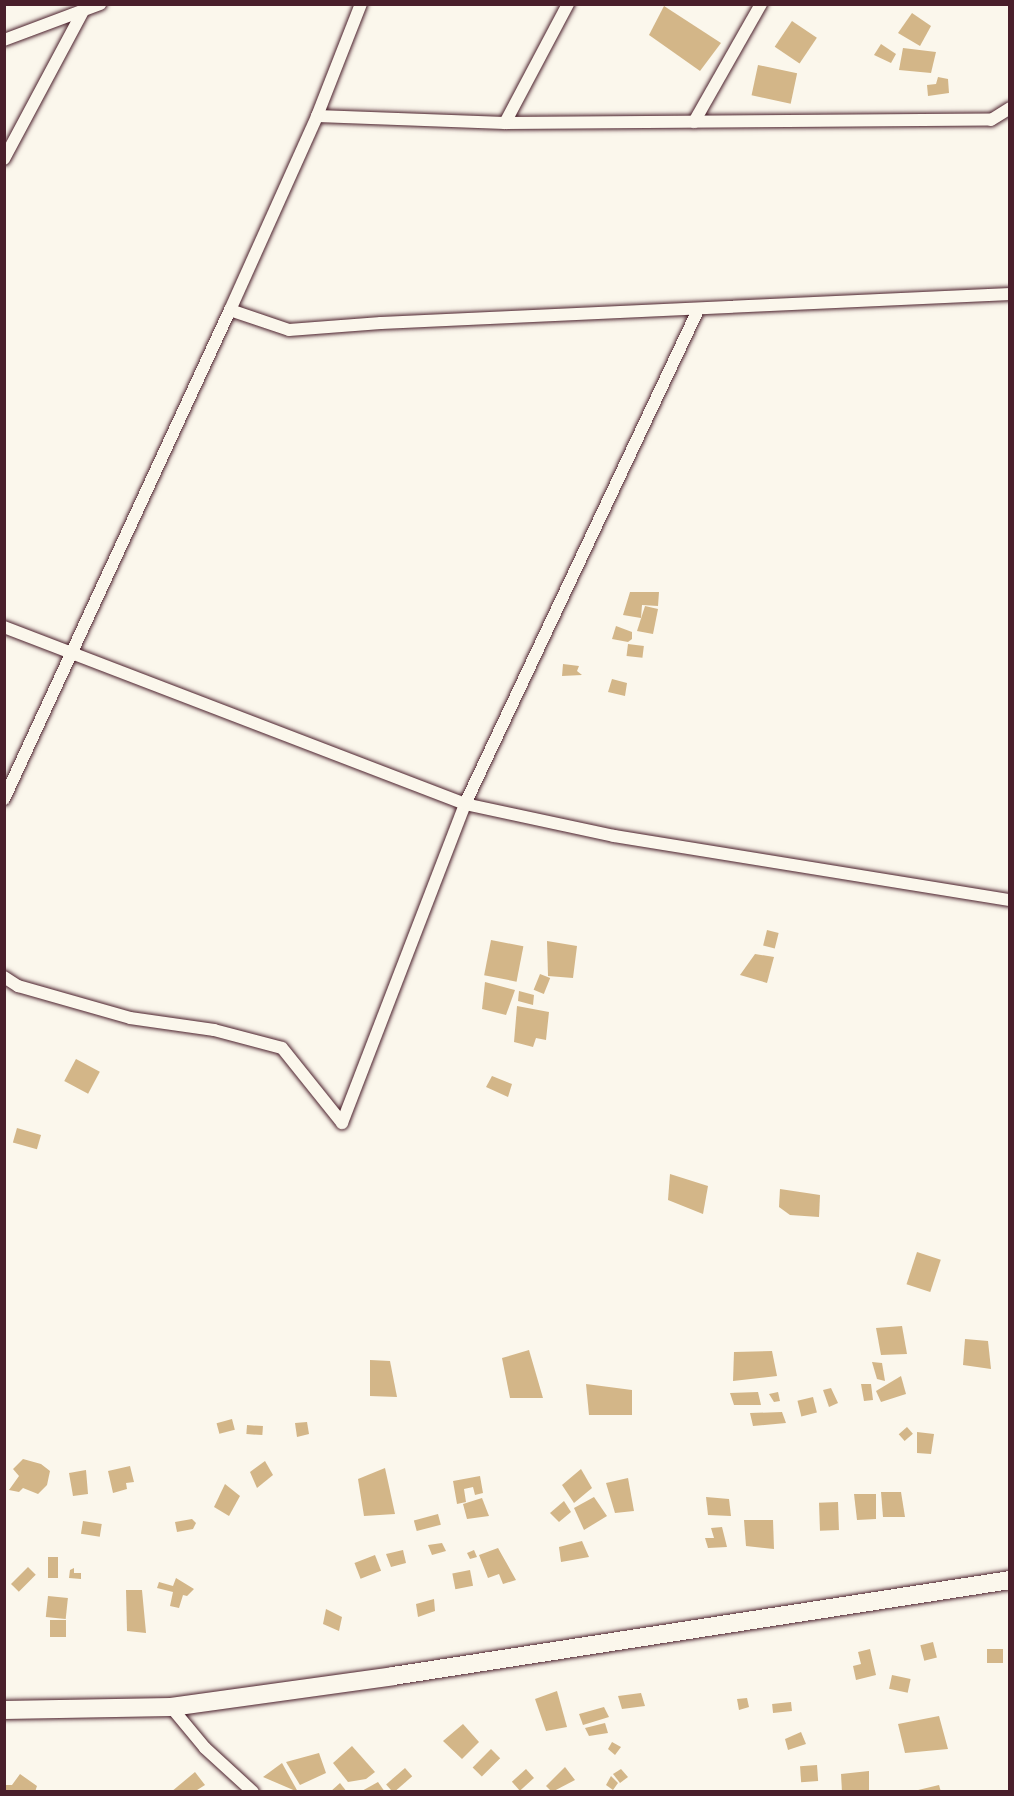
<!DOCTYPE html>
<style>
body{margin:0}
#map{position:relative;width:1014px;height:1796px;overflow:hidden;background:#fbf7ec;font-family:"Patrick Hand",sans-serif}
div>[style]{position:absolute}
.building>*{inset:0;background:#d3b688;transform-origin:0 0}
.roads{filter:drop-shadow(0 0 2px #4a1f2b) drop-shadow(0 0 2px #4a1f2b)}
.street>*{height:12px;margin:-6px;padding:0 6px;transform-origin:6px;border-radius:6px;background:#fbf7ec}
.secondary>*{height:18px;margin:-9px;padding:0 9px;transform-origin:9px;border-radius:9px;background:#fbf7ec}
span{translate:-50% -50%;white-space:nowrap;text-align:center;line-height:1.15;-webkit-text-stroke:5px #fbf7ec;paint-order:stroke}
.frame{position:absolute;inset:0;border:6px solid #4a1f2b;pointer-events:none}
</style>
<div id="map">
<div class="building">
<div style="clip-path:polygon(664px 6px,721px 43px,700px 71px,649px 35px)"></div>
<div style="clip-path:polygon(912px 13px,931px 26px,920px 46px,898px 33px)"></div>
<div style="left:792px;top:21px;width:30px;height:31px;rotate:34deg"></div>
<div style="clip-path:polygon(881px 44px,896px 54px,891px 63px,874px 55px)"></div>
<div style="clip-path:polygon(903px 48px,936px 52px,931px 73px,899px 70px)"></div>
<div style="left:758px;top:65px;width:40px;height:31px;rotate:12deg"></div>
<div style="clip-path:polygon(938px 77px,948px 79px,949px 93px,928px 96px,927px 85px,936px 84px)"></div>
<div style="clip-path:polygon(630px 592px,659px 592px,658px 606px,642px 605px,641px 618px,623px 615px)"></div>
<div style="clip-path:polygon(645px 606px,658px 609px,653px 634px,637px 631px)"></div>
<div style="clip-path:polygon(616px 626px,632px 632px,632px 639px,628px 642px,612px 639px)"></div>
<div style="left:628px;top:644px;width:16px;height:12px;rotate:7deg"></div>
<div style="clip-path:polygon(563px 664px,579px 666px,577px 671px,582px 675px,562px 676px)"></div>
<div style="clip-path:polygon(612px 679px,627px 683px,625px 696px,608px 692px)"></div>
<div style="left:767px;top:930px;width:12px;height:16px;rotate:14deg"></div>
<div style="left:491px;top:940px;width:33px;height:36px;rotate:11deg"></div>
<div style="clip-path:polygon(547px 941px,577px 946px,573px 978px,548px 976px)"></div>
<div style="clip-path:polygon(755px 954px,774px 957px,767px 983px,740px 975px)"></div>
<div style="left:540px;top:974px;width:11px;height:17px;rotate:22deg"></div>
<div style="clip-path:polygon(485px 982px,515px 990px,506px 1015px,482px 1009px)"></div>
<div style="clip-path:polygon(519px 991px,534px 995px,533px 1005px,518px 1001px)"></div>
<div style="clip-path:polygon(517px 1006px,549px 1012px,546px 1040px,536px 1038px,533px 1047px,514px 1042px)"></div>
<div style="left:76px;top:1059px;width:27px;height:25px;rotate:28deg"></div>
<div style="clip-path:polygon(492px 1076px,512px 1084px,508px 1097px,486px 1087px)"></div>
<div style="left:17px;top:1128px;width:25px;height:15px;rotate:16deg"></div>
<div style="clip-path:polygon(670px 1174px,708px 1186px,703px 1214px,668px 1200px)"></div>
<div style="clip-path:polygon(780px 1189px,820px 1195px,819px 1217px,790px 1215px,779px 1207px)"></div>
<div style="left:917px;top:1252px;width:25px;height:34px;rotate:18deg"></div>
<div style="clip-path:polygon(902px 1326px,907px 1354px,881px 1355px,876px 1328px)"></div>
<div style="clip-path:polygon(965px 1339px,988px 1341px,991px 1369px,963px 1365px)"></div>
<div style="clip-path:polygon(529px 1350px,543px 1398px,510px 1398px,502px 1358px)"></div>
<div style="clip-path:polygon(772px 1351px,777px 1376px,733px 1381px,734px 1352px)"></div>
<div style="clip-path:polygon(370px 1360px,390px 1361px,397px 1397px,370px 1396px)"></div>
<div style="clip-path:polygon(872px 1362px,882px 1363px,885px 1381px,877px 1379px)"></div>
<div style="clip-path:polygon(901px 1376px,906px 1394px,881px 1402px,876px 1391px)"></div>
<div style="clip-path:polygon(586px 1384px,632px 1390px,632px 1415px,589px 1415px)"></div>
<div style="clip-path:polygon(861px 1384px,871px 1384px,873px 1400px,864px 1401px)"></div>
<div style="clip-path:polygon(831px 1388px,838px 1403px,829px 1407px,823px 1390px)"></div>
<div style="clip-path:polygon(758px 1392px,761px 1405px,734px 1405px,730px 1393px)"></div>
<div style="clip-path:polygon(778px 1392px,780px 1401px,774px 1402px,769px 1394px)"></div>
<div style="left:813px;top:1397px;width:16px;height:16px;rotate:76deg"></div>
<div style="clip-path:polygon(782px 1412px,786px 1423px,753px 1426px,750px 1413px)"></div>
<div style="left:232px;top:1419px;width:11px;height:16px;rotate:75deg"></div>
<div style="clip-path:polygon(307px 1422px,309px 1434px,297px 1437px,295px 1423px)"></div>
<div style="left:247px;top:1425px;width:16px;height:9px;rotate:4deg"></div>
<div style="left:907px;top:1427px;width:9px;height:11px;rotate:49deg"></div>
<div style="clip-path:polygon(917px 1432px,934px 1434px,931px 1454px,917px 1453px)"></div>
<div style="clip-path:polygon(23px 1459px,41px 1464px,50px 1471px,47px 1485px,38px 1494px,23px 1488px,19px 1492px,9px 1490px,19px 1476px,13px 1469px)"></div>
<div style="clip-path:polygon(265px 1461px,273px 1475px,257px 1488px,250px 1472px)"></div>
<div style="clip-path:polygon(130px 1466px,134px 1482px,126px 1483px,127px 1489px,113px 1493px,108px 1471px)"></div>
<div style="clip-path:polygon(385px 1468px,395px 1514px,364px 1516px,358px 1479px)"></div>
<div style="clip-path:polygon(581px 1469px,592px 1488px,574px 1503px,562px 1485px)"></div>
<div style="clip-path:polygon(86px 1470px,88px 1494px,73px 1496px,69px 1473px)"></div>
<div style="clip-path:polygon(480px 1476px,483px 1493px,475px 1495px,473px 1487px,464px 1489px,466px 1502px,457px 1504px,453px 1481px)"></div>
<div style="clip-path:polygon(628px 1478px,634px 1511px,615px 1513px,606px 1483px)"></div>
<div style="clip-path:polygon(225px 1484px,240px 1496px,229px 1516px,214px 1507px)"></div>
<div style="clip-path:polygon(881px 1492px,901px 1492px,905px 1517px,883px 1517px)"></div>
<div style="clip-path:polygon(854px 1494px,876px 1494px,876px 1519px,857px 1520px)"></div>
<div style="clip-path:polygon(594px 1497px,607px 1516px,584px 1530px,574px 1508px)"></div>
<div style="clip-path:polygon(706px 1497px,729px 1499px,731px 1516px,708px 1515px)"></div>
<div style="clip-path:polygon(482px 1498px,489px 1516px,467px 1519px,463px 1504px)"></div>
<div style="clip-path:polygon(564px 1501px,571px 1512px,559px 1522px,550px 1513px)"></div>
<div style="left:838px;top:1502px;width:28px;height:19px;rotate:88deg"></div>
<div style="left:438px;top:1514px;width:11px;height:25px;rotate:75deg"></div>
<div style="clip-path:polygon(192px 1519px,196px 1523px,193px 1529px,177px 1532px,175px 1522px)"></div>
<div style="clip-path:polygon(744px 1520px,773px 1520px,774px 1549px,746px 1546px)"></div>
<div style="left:83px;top:1521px;width:19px;height:13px;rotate:9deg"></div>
<div style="clip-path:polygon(722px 1527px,727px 1547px,708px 1548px,705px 1538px,714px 1538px,711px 1528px)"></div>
<div style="clip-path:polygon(582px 1541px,589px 1557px,561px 1562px,559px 1547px)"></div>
<div style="clip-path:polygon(442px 1543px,446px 1551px,432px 1555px,428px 1545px)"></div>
<div style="clip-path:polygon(498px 1548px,516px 1580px,503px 1584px,499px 1574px,488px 1578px,479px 1555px)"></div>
<div style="clip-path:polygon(403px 1550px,406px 1563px,391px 1567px,386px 1554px)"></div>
<div style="clip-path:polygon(474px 1550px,477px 1557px,470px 1559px,467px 1553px)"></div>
<div style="left:375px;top:1555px;width:17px;height:22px;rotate:69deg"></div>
<div style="left:48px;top:1557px;width:10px;height:21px"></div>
<div style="left:28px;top:1567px;width:11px;height:24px;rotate:45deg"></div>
<div style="clip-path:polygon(74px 1568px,74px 1573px,81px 1573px,81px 1579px,69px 1578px,70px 1570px)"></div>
<div style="left:470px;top:1570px;width:16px;height:18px;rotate:79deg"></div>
<div style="clip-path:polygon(176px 1578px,194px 1589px,187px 1596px,183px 1595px,179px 1608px,170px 1606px,173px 1592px,157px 1588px,159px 1582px,173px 1586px)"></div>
<div style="clip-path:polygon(126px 1590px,142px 1590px,146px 1633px,127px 1631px)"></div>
<div style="left:48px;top:1596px;width:20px;height:21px;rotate:6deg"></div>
<div style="clip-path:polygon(434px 1599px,435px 1611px,418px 1617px,416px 1604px)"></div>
<div style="clip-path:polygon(326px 1609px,342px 1617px,339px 1631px,323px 1624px)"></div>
<div style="left:50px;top:1620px;width:16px;height:17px"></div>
<div style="left:933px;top:1642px;width:16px;height:13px;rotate:76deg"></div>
<div style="clip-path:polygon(870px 1649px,876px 1675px,856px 1680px,853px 1666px,861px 1664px,858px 1652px)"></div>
<div style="left:987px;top:1649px;width:16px;height:14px"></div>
<div style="left:892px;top:1675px;width:19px;height:14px;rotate:12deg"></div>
<div style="clip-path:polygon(557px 1691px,567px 1727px,546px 1731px,535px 1699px)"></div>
<div style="clip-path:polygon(641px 1693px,645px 1706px,622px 1709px,618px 1696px)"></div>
<div style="clip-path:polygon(747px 1698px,749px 1707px,739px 1710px,737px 1699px)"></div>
<div style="left:791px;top:1702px;width:9px;height:19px;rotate:84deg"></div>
<div style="clip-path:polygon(604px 1707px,609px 1717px,583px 1725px,579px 1714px)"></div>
<div style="clip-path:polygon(939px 1716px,948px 1749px,905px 1753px,898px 1724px)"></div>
<div style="clip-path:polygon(605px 1723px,608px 1733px,589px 1736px,585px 1728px)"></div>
<div style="clip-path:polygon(463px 1724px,479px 1742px,462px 1759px,443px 1741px)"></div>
<div style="clip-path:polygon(801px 1732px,806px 1744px,788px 1750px,785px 1739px)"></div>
<div style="clip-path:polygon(612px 1742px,621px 1747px,615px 1755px,608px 1749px)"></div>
<div style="clip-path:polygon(352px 1746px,375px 1772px,366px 1779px,348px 1782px,333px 1763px)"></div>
<div style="left:491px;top:1749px;width:13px;height:26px;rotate:45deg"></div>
<div style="clip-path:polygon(319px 1753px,326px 1773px,300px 1785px,286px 1762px)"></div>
<div style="clip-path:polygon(282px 1763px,298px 1792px,263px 1777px)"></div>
<div style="left:817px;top:1765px;width:16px;height:17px;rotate:86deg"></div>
<div style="clip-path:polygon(565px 1767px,575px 1780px,552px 1792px,546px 1786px)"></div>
<div style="left:405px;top:1768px;width:11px;height:25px;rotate:49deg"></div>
<div style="left:526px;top:1769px;width:12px;height:19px;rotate:48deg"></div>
<div style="clip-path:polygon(621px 1769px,628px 1777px,620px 1783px,613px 1774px)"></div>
<div style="clip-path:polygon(869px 1771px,869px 1792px,842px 1792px,841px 1774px)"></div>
<div style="clip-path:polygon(195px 1772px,205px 1785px,194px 1792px,171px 1792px)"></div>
<div style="clip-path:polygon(20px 1774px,37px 1786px,35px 1792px,4px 1792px,4px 1785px,12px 1785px)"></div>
<div style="clip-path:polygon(611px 1776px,618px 1783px,613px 1790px,606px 1785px)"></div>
<div style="clip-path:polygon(378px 1782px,385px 1792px,360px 1792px)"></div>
<div style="clip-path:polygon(340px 1783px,347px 1792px,330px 1792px)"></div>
<div style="clip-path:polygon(939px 1785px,941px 1792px,914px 1792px,914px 1791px)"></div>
</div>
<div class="roads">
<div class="street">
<div style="left:4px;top:40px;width:103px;rotate:-20.6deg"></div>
<div style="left:317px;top:116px;width:188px;rotate:2.1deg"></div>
<div style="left:505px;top:123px;width:486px;rotate:-0.4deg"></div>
<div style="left:991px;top:120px;width:22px;rotate:-32deg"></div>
<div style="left:694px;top:122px;width:136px;rotate:-60.4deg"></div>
<div style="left:505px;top:123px;width:135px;rotate:-62.1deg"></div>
<div style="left:4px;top:159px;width:168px;rotate:-61.9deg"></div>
<div style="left:230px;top:310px;width:62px;rotate:18.7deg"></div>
<div style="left:289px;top:330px;width:92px;rotate:-4.4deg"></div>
<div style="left:381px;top:323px;width:630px;rotate:-2.64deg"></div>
<div style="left:4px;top:627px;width:494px;rotate:21deg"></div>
<div style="left:465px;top:804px;width:152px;rotate:12.1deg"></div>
<div style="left:614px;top:836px;width:401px;rotate:9.2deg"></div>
<div style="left:4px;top:799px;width:539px;rotate:-65.2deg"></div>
<div style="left:230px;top:310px;width:213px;rotate:-65.8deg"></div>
<div style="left:317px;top:116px;width:120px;rotate:-68.6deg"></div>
<div style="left:4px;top:977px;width:17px;rotate:33deg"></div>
<div style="left:18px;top:986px;width:116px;rotate:15.9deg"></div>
<div style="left:130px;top:1018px;width:85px;rotate:8.1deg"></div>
<div style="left:214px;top:1030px;width:70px;rotate:14.8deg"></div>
<div style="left:282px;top:1048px;width:96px;rotate:51.3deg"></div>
<div style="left:342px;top:1123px;width:342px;rotate:-68.9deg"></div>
<div style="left:465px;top:804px;width:546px;rotate:-64.75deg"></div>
<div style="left:171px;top:1707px;width:53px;rotate:50.3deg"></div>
<div style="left:205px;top:1748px;width:65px;rotate:42.5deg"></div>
</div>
<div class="secondary">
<div style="left:4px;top:1710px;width:167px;rotate:-1deg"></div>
<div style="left:171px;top:1707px;width:224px;rotate:-7.9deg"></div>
<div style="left:393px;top:1676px;width:624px;rotate:-8.84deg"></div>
</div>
</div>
<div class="frame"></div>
</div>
